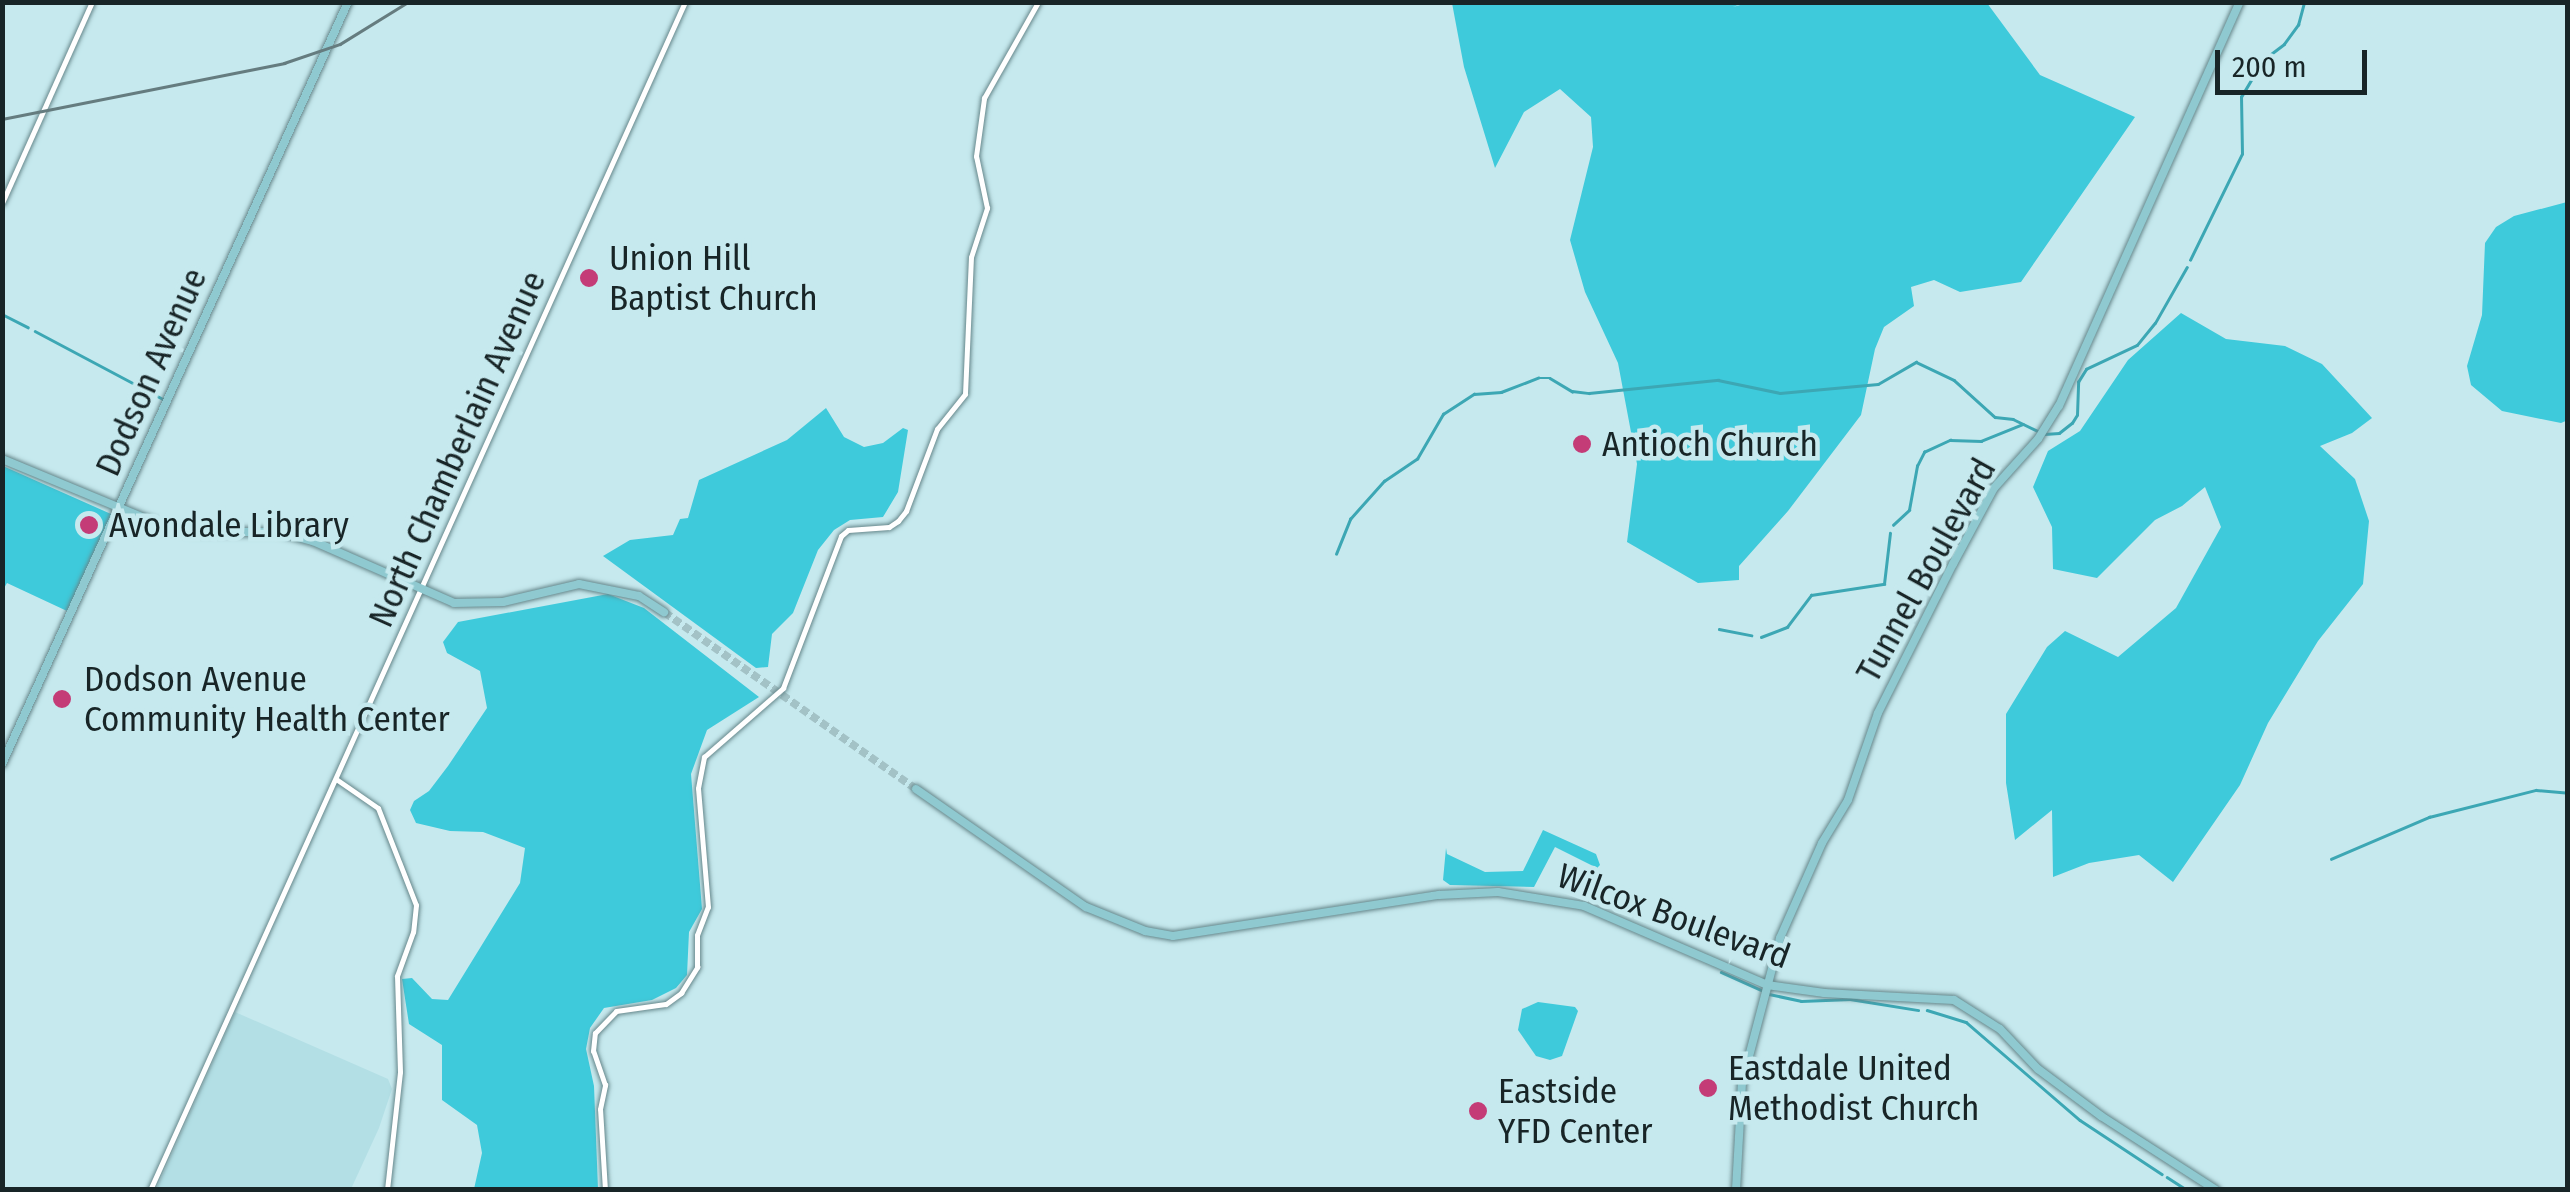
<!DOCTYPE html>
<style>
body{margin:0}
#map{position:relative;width:2570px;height:1192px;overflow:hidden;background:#c6e9ee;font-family:"Fira Sans Condensed",sans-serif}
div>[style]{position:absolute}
.built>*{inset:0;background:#b3dfe5}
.green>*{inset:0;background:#3ecadb}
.stream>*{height:2.5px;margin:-1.25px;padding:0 1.25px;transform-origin:1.25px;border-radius:1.25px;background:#3ca7b4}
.major-tunnel>*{height:8px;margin-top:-4px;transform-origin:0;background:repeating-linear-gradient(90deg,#a3c2c6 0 8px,transparent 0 12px)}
.roads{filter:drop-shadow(0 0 2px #66878b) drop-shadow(0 0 2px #66878b)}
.minor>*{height:5px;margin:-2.5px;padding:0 2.5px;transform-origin:2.5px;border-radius:2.5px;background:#fff}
.major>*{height:8px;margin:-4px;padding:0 4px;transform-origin:4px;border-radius:4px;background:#8fc9d0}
.rail>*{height:2.5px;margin:-1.25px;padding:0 1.25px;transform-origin:1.25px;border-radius:1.25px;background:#657c7f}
.dots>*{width:28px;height:28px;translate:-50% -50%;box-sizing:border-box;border:5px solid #c6e9ee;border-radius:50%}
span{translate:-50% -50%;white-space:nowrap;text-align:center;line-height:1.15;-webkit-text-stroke:9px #c6e9ee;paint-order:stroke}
.poi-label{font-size:35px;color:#182527}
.left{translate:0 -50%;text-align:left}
.street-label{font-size:35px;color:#182527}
.frame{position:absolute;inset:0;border:5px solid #182527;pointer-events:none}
.scale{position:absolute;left:2215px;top:50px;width:152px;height:45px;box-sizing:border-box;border:5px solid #182527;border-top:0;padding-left:12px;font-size:30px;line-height:35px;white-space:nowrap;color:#182527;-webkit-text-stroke:8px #c6e9ee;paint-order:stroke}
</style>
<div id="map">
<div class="built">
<div style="clip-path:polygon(235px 1012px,388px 1079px,392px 1089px,379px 1128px,351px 1189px,156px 1190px)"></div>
</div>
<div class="green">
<div style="clip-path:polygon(1751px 2px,1987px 3px,2040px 75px,2135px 117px,2021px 282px,1960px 292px,1934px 280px,1911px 287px,1914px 306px,1884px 327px,1875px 349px,1861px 415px,1788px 511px,1739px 566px,1739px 580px,1698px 583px,1627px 542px,1637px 464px,1618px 363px,1585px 292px,1570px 240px,1593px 147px,1591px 117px,1560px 89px,1524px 112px,1495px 168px,1464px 67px,1452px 3px,1743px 3px,1733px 7px)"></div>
<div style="clip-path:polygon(2567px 202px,2568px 420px,2561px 423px,2502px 411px,2471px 385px,2467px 366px,2482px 315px,2485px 243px,2496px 227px,2514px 216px)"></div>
<div style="clip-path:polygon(2181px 313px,2226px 339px,2285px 346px,2322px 364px,2372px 418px,2352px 433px,2320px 446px,2355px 479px,2369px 521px,2363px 584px,2318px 641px,2268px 723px,2240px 785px,2173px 882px,2139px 855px,2089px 863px,2053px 877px,2052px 810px,2015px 840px,2006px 783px,2006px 714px,2047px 647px,2065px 631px,2118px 657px,2176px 608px,2221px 527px,2205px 487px,2182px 506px,2155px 520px,2097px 578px,2053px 569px,2052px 527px,2033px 487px,2048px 451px,2080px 431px,2128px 360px)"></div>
<div style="clip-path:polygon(826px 408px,844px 437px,864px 447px,883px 443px,903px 428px,908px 430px,898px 492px,883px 517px,850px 520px,834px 530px,818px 550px,793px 613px,772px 634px,768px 667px,756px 668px,603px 556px,630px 540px,673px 535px,680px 519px,688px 518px,699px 480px,787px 440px)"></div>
<div style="clip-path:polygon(3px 466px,111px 514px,67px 611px,7px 583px,3px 590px)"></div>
<div style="clip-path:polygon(608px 594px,644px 608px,759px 697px,707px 730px,691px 774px,702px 909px,689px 932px,687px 975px,676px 988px,652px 1000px,604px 1008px,590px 1028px,586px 1049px,594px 1086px,598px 1189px,474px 1189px,482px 1153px,477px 1125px,442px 1100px,442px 1045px,409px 1024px,402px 979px,412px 978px,432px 999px,448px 1000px,520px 883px,525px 848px,483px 832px,450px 831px,416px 823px,410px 810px,414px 801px,429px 791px,448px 766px,487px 708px,480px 671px,447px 653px,443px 642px,458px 622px)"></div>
<div style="clip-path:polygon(1543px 830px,1596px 854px,1600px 865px,1597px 868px,1555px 847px,1534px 887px,1450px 885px,1443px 880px,1446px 848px,1447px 854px,1485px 872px,1523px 871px)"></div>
<div style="clip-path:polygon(1538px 1002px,1575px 1007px,1578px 1011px,1562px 1056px,1550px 1060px,1536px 1056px,1518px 1030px,1522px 1009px)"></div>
</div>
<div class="stream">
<div style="left:2190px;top:260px;width:118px;rotate:-63.9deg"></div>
<div style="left:2242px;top:154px;width:57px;rotate:-91deg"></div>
<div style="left:2241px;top:97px;width:43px;rotate:-59.3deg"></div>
<div style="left:2263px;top:60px;width:26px;rotate:-37deg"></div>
<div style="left:2284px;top:44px;width:24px;rotate:-54deg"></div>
<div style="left:2298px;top:25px;width:24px;rotate:-75deg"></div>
<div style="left:2px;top:314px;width:29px;rotate:27deg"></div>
<div style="left:35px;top:331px;width:145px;rotate:28deg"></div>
<div style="left:2044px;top:434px;width:15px;rotate:-4deg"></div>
<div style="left:2059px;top:433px;width:16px;rotate:-38deg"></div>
<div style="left:2072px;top:423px;width:9px;rotate:-58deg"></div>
<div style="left:2077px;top:415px;width:33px;rotate:-88deg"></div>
<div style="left:2078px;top:382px;width:15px;rotate:-58deg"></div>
<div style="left:2086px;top:369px;width:56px;rotate:-25.2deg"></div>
<div style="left:2137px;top:345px;width:28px;rotate:-51deg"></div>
<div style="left:2155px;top:323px;width:64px;rotate:-60.3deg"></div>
<div style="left:1893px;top:525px;width:22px;rotate:-43deg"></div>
<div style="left:1909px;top:510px;width:45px;rotate:-79.7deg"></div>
<div style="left:1917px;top:466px;width:16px;rotate:-63deg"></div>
<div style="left:1924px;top:452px;width:29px;rotate:-25deg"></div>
<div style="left:1950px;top:440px;width:31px;rotate:2deg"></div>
<div style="left:1981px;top:441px;width:45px;rotate:-22deg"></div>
<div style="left:1336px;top:554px;width:38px;rotate:-68deg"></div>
<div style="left:1350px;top:519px;width:51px;rotate:-48.2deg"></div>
<div style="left:1384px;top:481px;width:40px;rotate:-34deg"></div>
<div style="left:1417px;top:459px;width:52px;rotate:-60deg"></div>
<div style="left:1443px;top:414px;width:37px;rotate:-33deg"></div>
<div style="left:1474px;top:394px;width:27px;rotate:-4deg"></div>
<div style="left:1501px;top:392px;width:40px;rotate:-21deg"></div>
<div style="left:1538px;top:378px;width:12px"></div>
<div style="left:1550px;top:378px;width:26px;rotate:31deg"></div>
<div style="left:1572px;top:391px;width:17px;rotate:7deg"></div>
<div style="left:1589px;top:393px;width:130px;rotate:-5.8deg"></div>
<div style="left:1718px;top:380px;width:63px;rotate:11.8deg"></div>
<div style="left:1780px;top:393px;width:98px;rotate:-5.2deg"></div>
<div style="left:1878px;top:384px;width:44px;rotate:-30.1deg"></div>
<div style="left:1916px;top:362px;width:42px;rotate:25.3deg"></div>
<div style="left:1954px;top:380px;width:55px;rotate:42.1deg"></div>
<div style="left:1995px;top:417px;width:18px;rotate:6deg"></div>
<div style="left:2013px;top:419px;width:28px;rotate:26deg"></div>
<div style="left:1719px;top:629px;width:33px;rotate:11deg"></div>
<div style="left:1761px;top:637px;width:28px;rotate:-21deg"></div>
<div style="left:1787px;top:627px;width:40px;rotate:-53deg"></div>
<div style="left:1811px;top:595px;width:74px;rotate:-8.6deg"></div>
<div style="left:1884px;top:584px;width:51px;rotate:-83.3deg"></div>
<div style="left:2331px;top:859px;width:107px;rotate:-23.2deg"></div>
<div style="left:2429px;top:817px;width:110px;rotate:-14.2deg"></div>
<div style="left:2536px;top:790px;width:32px;rotate:5deg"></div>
<div style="left:1721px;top:972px;width:44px;rotate:24.2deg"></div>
<div style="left:1769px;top:994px;width:33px;rotate:12deg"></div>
<div style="left:1801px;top:1001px;width:49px;rotate:-2.3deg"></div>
<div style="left:1850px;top:999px;width:69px;rotate:9.2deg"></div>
<div style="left:1927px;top:1010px;width:41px;rotate:17.1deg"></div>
<div style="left:1966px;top:1022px;width:150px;rotate:40.7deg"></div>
<div style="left:2080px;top:1120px;width:98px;rotate:33.4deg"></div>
<div style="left:2167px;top:1177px;width:24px;rotate:33deg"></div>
</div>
<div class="major-tunnel">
<div style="left:664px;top:612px;width:308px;rotate:35.1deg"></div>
</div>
<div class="roads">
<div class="minor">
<div style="left:2px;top:203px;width:220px;rotate:-65.9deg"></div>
<div style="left:336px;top:779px;width:51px;rotate:34.6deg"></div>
<div style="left:378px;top:808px;width:104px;rotate:68.6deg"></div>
<div style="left:416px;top:905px;width:27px;rotate:96deg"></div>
<div style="left:413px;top:932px;width:47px;rotate:110deg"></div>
<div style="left:397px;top:976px;width:96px;rotate:88.2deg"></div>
<div style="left:400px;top:1072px;width:119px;rotate:96.3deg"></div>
<div style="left:150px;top:1190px;width:1303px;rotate:-65.76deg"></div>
<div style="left:605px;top:1190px;width:81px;rotate:-93.5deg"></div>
<div style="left:600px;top:1109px;width:25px;rotate:-78deg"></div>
<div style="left:605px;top:1085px;width:36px;rotate:-109deg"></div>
<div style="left:593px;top:1051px;width:18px;rotate:-84deg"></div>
<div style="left:595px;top:1033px;width:30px;rotate:-46deg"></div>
<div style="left:616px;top:1011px;width:50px;rotate:-8deg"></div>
<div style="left:666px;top:1004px;width:19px;rotate:-36deg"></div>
<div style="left:681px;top:993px;width:31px;rotate:-58deg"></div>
<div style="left:697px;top:967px;width:32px;rotate:-90deg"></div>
<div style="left:697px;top:935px;width:30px;rotate:-69deg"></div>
<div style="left:708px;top:907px;width:119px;rotate:-94.8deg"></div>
<div style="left:698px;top:788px;width:32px;rotate:-79deg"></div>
<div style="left:704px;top:757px;width:105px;rotate:-41.1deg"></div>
<div style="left:783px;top:688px;width:163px;rotate:-69.1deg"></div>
<div style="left:841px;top:536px;width:9px;rotate:-41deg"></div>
<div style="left:848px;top:530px;width:41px;rotate:-4.2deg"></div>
<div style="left:889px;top:527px;width:11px;rotate:-34deg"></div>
<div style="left:898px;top:521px;width:13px;rotate:-51deg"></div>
<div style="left:906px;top:511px;width:88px;rotate:-69.3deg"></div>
<div style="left:937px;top:429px;width:45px;rotate:-51.3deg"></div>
<div style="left:965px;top:394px;width:137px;rotate:-87.5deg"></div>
<div style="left:971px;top:257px;width:52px;rotate:-71.9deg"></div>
<div style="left:987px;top:208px;width:53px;rotate:-101.9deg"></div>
<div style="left:976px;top:156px;width:59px;rotate:-82.1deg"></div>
<div style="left:984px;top:98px;width:110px;rotate:-60.6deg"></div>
</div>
<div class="major">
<div style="left:2px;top:459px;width:178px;rotate:22.5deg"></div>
<div style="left:166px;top:527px;width:28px;rotate:10deg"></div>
<div style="left:194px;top:532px;width:85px"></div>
<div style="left:279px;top:532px;width:35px;rotate:15deg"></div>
<div style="left:313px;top:541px;width:154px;rotate:23.7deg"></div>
<div style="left:454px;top:603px;width:49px;rotate:-1.2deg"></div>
<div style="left:503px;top:602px;width:78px;rotate:-13.3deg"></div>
<div style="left:579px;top:584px;width:61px;rotate:11.3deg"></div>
<div style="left:639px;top:596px;width:30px;rotate:33deg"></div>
<div style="left:2px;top:764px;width:837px;rotate:-65.58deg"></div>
<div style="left:916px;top:789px;width:207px;rotate:34.8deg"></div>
<div style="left:1086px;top:907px;width:64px;rotate:22.1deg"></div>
<div style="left:1145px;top:931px;width:28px;rotate:10deg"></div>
<div style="left:1173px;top:936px;width:269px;rotate:-8.8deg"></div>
<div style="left:1439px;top:895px;width:59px;rotate:-2.9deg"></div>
<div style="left:1498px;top:892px;width:87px;rotate:9.2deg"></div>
<div style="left:1584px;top:906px;width:199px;rotate:23.3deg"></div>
<div style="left:1767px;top:985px;width:58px;rotate:8deg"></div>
<div style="left:1824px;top:993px;width:130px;rotate:3.1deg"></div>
<div style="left:1954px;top:1000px;width:54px;rotate:32.2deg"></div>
<div style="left:2000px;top:1029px;width:55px;rotate:46.5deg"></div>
<div style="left:2038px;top:1069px;width:79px;rotate:36.7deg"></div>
<div style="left:2101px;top:1116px;width:137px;rotate:32.8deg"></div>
<div style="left:1736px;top:1190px;width:107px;rotate:-86.8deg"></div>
<div style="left:1742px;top:1083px;width:150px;rotate:-75.3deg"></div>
<div style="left:1780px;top:938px;width:104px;rotate:-66.1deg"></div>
<div style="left:1822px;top:843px;width:50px;rotate:-58.8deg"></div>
<div style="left:1848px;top:800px;width:92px;rotate:-71deg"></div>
<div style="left:1878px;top:713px;width:167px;rotate:-63.3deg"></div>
<div style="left:1953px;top:564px;width:86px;rotate:-61.7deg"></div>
<div style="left:1994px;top:488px;width:66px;rotate:-48.1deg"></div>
<div style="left:2038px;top:439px;width:39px;rotate:-58deg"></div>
<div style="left:2059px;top:406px;width:443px;rotate:-65.9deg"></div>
</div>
</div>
<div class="rail">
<div style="left:2px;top:119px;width:288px;rotate:-11.2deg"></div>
<div style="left:284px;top:63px;width:59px;rotate:-18.7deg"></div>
<div style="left:340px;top:44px;width:80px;rotate:-31.7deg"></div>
</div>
<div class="dots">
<div style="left:589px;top:278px;background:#c43c77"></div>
<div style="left:1582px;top:444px;background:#c43c77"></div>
<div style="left:89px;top:525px;background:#c43c77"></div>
<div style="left:62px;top:699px;background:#c43c77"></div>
<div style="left:1708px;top:1088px;background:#c43c77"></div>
<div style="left:1478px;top:1111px;background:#c43c77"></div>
</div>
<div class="poi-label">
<span class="left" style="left:609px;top:278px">Union Hill<br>Baptist Church</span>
<span class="left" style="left:1602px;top:444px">Antioch Church</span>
<span class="left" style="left:109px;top:525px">Avondale Library</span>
<span class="left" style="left:84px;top:699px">Dodson Avenue<br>Community Health Center</span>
<span class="left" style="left:1728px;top:1088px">Eastdale United<br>Methodist Church</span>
<span class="left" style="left:1498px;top:1111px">Eastside<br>YFD Center</span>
</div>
<div class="street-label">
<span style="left:151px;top:372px;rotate:-66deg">Dodson Avenue</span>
<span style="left:457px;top:449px;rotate:-66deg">North Chamberlain Avenue</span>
<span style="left:1926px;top:570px;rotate:-61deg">Tunnel Boulevard</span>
<span style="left:1674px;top:916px;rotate:20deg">Wilcox Boulevard</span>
</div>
<div class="frame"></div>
<div class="scale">200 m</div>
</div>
